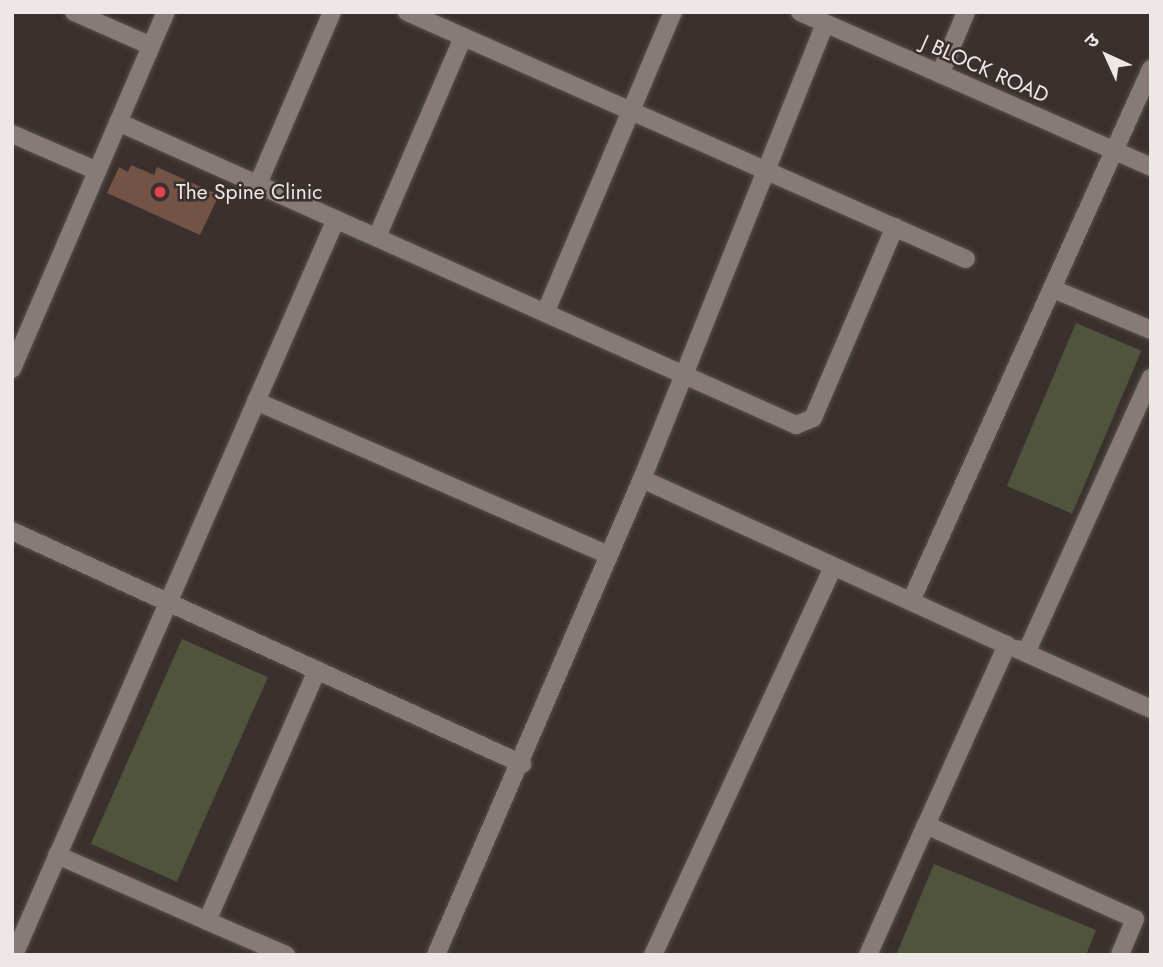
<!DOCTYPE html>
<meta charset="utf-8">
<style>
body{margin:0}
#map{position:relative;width:1163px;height:967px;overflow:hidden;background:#3a312e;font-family:Jost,"Noto Sans Devanagari",sans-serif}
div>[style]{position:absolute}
.green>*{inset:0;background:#51543c;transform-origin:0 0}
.building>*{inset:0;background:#745347}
.roads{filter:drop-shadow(0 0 2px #564f4c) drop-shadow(0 0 2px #564f4c)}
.minor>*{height:18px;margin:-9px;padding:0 9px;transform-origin:9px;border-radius:9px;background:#867b77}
.dots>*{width:19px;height:19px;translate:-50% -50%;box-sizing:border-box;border:4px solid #3a312e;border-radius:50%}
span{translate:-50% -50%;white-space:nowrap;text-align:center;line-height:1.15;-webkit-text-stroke:5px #3a312e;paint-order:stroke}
.street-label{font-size:21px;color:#ede7e5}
.poi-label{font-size:21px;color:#ede7e5}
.left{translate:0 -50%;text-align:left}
.frame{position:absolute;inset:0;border:14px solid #ede7e5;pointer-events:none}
.north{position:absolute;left:1072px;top:21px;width:70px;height:70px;-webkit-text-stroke:5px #3a312e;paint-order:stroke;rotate:315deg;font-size:19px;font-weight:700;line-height:28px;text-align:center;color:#ede7e5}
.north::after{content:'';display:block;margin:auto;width:24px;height:32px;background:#ede7e5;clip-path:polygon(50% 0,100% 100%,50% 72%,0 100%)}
</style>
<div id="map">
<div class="green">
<div style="left:1076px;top:323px;width:71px;height:177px;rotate:23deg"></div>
<div style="left:182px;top:639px;width:94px;height:224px;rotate:24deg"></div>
<div style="clip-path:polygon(934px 864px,1096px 930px,1086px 955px,896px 955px)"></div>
</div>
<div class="building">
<div style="clip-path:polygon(131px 165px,154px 175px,157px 167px,219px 195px,200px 235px,107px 193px,119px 167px,128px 172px)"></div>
</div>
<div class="roads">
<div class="minor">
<div style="left:74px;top:12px;width:84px;rotate:23.8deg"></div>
<div style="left:407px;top:12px;width:611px;rotate:23.84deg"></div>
<div style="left:800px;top:12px;width:384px;rotate:23.8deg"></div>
<div style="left:940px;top:74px;width:67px;rotate:-67.2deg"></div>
<div style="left:118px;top:122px;width:743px;rotate:24.08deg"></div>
<div style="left:796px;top:425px;width:18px;rotate:-22deg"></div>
<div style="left:813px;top:418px;width:208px;rotate:-66.8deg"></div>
<div style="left:12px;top:134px;width:93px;rotate:23.5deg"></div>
<div style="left:258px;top:184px;width:187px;rotate:-66.7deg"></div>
<div style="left:377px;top:237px;width:218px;rotate:-66.7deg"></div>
<div style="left:1053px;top:289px;width:106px;rotate:22.7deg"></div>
<div style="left:546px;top:311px;width:325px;rotate:-67deg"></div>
<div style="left:12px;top:369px;width:389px;rotate:-66.7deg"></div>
<div style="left:256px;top:401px;width:385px;rotate:23.6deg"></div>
<div style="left:642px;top:479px;width:401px;rotate:24.5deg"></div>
<div style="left:1007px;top:645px;width:197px;rotate:114.2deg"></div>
<div style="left:926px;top:825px;width:229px;rotate:24.2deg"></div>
<div style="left:1135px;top:919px;width:39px;rotate:113deg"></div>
<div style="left:12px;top:531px;width:561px;rotate:24.55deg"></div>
<div style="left:911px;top:601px;width:584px;rotate:-65.72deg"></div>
<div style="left:1017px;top:649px;width:147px;rotate:24.1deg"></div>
<div style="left:1026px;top:653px;width:302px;rotate:-65.6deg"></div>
<div style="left:57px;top:855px;width:164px;rotate:23.7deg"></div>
<div style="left:207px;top:921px;width:274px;rotate:-66.3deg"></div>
<div style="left:207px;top:921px;width:86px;rotate:23.3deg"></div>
<div style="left:14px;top:955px;width:803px;rotate:-66.37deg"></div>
<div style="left:436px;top:955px;width:519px;rotate:-66.6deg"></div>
<div style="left:642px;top:479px;width:491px;rotate:-68.1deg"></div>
<div style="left:653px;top:955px;width:427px;rotate:-65.1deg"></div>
<div style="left:868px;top:955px;width:142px;rotate:-66deg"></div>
</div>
</div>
<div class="dots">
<div style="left:160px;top:192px;background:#e0444e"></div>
</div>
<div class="street-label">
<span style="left:985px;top:69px;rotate:24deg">J BLOCK ROAD</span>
</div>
<div class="poi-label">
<span class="left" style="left:176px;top:192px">The Spine Clinic</span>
</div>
<div class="frame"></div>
<div class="north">उ</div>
</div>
